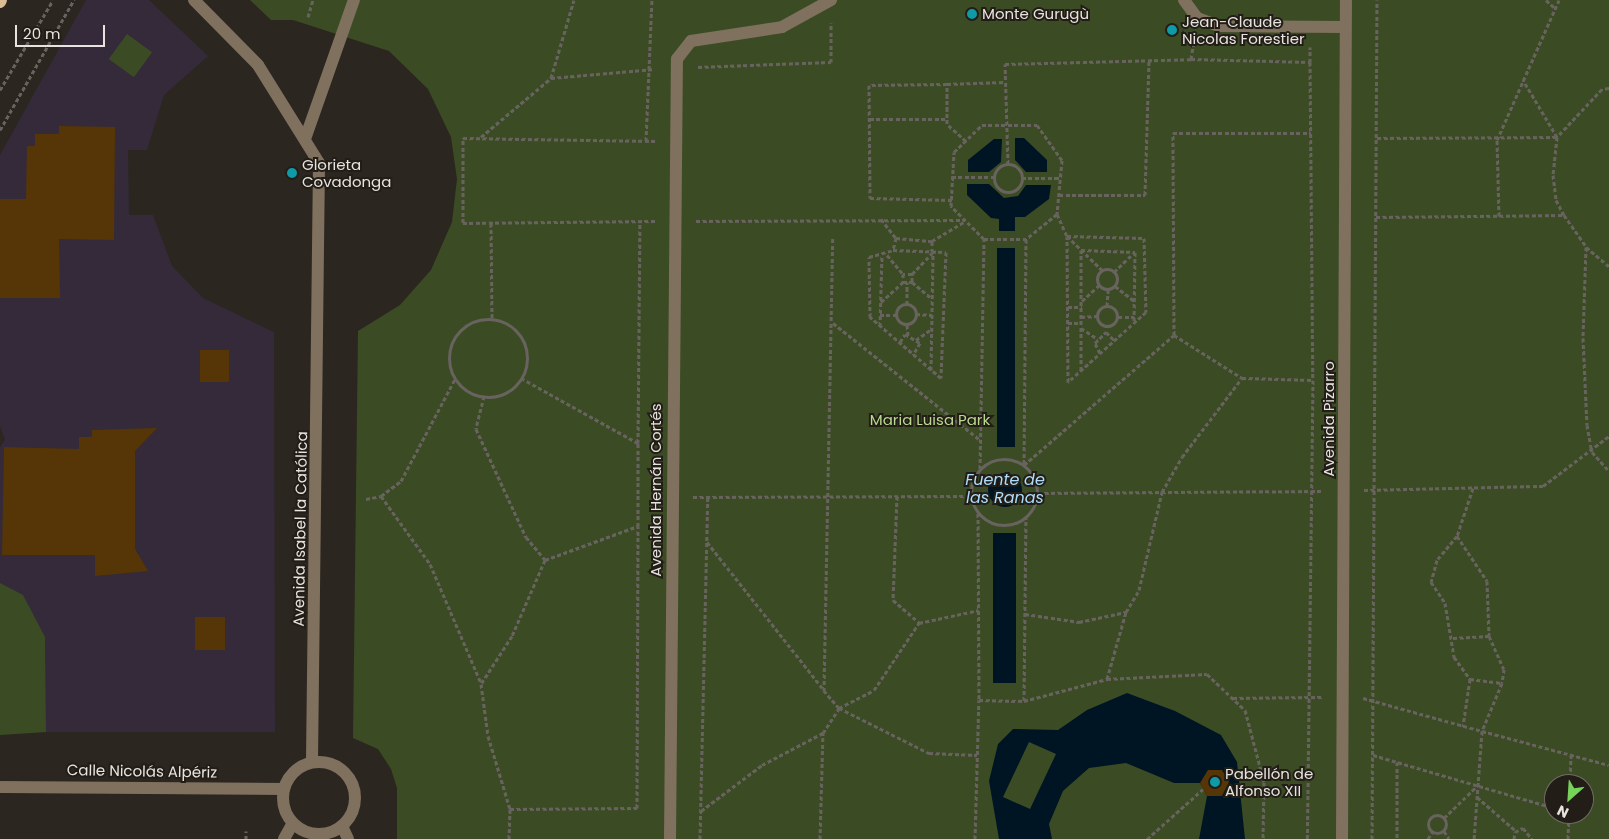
<!DOCTYPE html>
<meta charset="utf-8">
<style>
body{margin:0}
#map{position:relative;width:1609px;height:839px;overflow:hidden;background:#2c2620;font-family:Poppins,sans-serif}
div>[style]{position:absolute}
.education>*{inset:0;background:#342a39}
.green>*{inset:0;background:#3b4c24;transform-origin:0 0}
.water>*{inset:0;background:#001523;transform-origin:0 0}
.round{border-radius:50%}
.building>*{inset:0;background:#563606;transform-origin:0 0}
.path>*{height:3px;margin-top:-1.5px;transform-origin:0;background:repeating-linear-gradient(90deg,#68635e 0 4px,transparent 0 6.5px)}
.path>.ring{margin:-1.5px;padding:0;box-sizing:content-box;background:none;border:3px solid #68635e;border-radius:50%}
.minor>*{height:12px;margin:-6px;padding:0 6px;transform-origin:6px;border-radius:6px;background:#80715f}
.minor>.ring{margin:-6px;padding:0;box-sizing:content-box;background:none;border:12px solid #80715f;border-radius:50%}
.major>*{height:12px;margin:-6px;padding:0 6px;transform-origin:6px;border-radius:6px;background:#dbbc95}
.dots>*{width:14px;height:14px;translate:-50% -50%;box-sizing:border-box;border:2px solid #221d16;border-radius:50%}
span{translate:-50% -50%;white-space:nowrap;text-align:center;line-height:1.15;-webkit-text-stroke:4px #221d16;paint-order:stroke}
.poi-label{font-size:15px;color:#e7e3df}
.left{translate:0 -50%;text-align:left}
.street-label{font-size:15px;color:#e7e3df}
.park-label{font-size:15px;color:#b8d98e}
.water-label{font-size:16px;color:#aeddf9;font-style:italic}
.north{position:absolute;left:1544px;top:774px;width:50px;height:50px;box-sizing:border-box;background:#221d16;border:1px solid #716c66;border-radius:50%;rotate:206deg;font-size:14px;font-weight:700;line-height:20px;text-align:center;color:#e7e3df}
.north::after{content:'';display:block;margin:auto;width:18px;height:22px;background:#77d259;clip-path:polygon(50% 0,100% 100%,50% 72%,0 100%)}
.scale{position:absolute;left:15px;top:25px;width:90px;height:22px;box-sizing:border-box;border:2px solid #e7e3df;border-top:0;padding-left:6px;font-size:15px;line-height:18px;white-space:nowrap;color:#e7e3df;-webkit-text-stroke:4px #221d16;paint-order:stroke}
</style>
<div id="map">
<div class="education">
<div style="clip-path:polygon(86px 0,149px 0,208px 56px,164px 95px,147px 150px,128px 150px,129px 215px,153px 215px,172px 266px,203px 298px,274px 332px,275px 732px,46px 732px,45px 637px,0 583px,0 447px,5px 440px,0 426px,0 155px)"></div>
</div>
<div class="green">
<div style="clip-path:polygon(evenodd,250px 0,1609px 0,1609px 839px,397px 839px,397px 788px,391px 769px,378px 749px,353px 738px,358px 331px,400px 305px,431px 270px,452px 222px,457px 179px,451px 137px,428px 89px,389px 51px,293px 20px,271px 20px,250px 0,1554px 784px,1584px 784px,1584px 814px,1554px 814px,1554px 784px)"></div>
<div style="left:127px;top:34px;width:31px;height:31px;rotate:36deg"></div>
<div style="clip-path:polygon(0 583px,23px 595px,45px 637px,46px 732px,0 735px)"></div>
</div>
<div class="water">
<div style="clip-path:polygon(1015px 138px,1024px 138px,1047px 160px,1047px 172px,1026px 172px,1015px 160px)"></div>
<div style="clip-path:polygon(994px 139px,1002px 139px,1001px 162px,989px 172px,968px 172px,968px 160px)"></div>
<div style="clip-path:polygon(967px 184px,989px 184px,1004px 198px,1018px 196px,1026px 185px,1051px 185px,1049px 199px,1025px 217px,1015px 217px,1015px 231px,999px 231px,999px 219px,991px 218px,967px 195px)"></div>
<div style="left:997px;top:248px;width:18px;height:199px"></div>
<div class="round" style="left:988px;top:473px;width:34px;height:34px"></div>
<div style="left:993px;top:533px;width:23px;height:150px"></div>
<div style="clip-path:polygon(evenodd,1127px 693px,1175px 711px,1221px 735px,1237px 762px,1245px 839px,1199px 839px,1207px 796px,1200px 783px,1174px 783px,1126px 763px,1089px 768px,1063px 791px,1049px 824px,1052px 839px,999px 839px,989px 781px,998px 744px,1013px 729px,1058px 730px,1087px 710px,1127px 693px,1029px 742px,1056px 754px,1030px 809px,1003px 797px,1029px 742px)"></div>
</div>
<div class="building">
<div style="clip-path:polygon(59px 126px,115px 127px,114px 240px,59px 239px,60px 298px,0 298px,0 199px,26px 199px,27px 146px,35px 146px,35px 134px,59px 134px)"></div>
<div style="left:200px;top:350px;width:29px;height:32px"></div>
<div style="clip-path:polygon(157px 428px,135px 451px,135px 549px,148px 571px,95px 576px,95px 555px,2px 555px,4px 447px,79px 449px,79px 437px,92px 437px,92px 430px)"></div>
<div style="left:195px;top:617px;width:30px;height:33px"></div>
<div style="clip-path:polygon(1208px 770px,1222px 770px,1229px 782px,1222px 796px,1207px 796px,1203px 789px,1200px 783px)"></div>
</div>
<div class="path">
<div style="left:1546px;top:0;width:12px;rotate:42deg"></div>
<div style="left:308px;top:17px;width:18px;rotate:-74deg"></div>
<div style="left:1191px;top:59px;width:20px;rotate:-81deg"></div>
<div style="left:1310px;top:62px;width:15px;rotate:-90deg"></div>
<div style="left:698px;top:67px;width:133px;rotate:-2.2deg"></div>
<div style="left:831px;top:62px;width:39px;rotate:-90deg"></div>
<div style="left:551px;top:78px;width:104px;rotate:-4.9deg"></div>
<div style="left:947px;top:84px;width:78px;rotate:179.3deg"></div>
<div style="left:869px;top:85px;width:113px;rotate:89.5deg"></div>
<div style="left:870px;top:198px;width:82px;rotate:1.4deg"></div>
<div style="left:1609px;top:88px;width:7px;rotate:172deg"></div>
<div style="left:1602px;top:89px;width:66px;rotate:133.2deg"></div>
<div style="left:1557px;top:137px;width:38px;rotate:96deg"></div>
<div style="left:1553px;top:175px;width:25px;rotate:83deg"></div>
<div style="left:1556px;top:200px;width:17px;rotate:62deg"></div>
<div style="left:1564px;top:215px;width:39px;rotate:55deg"></div>
<div style="left:1586px;top:247px;width:30px;rotate:40deg"></div>
<div style="left:0;top:90px;width:104px;rotate:-59.5deg"></div>
<div style="left:870px;top:119px;width:77px"></div>
<div style="left:0;top:130px;width:150px;rotate:-60.4deg"></div>
<div style="left:481px;top:137px;width:92px;rotate:-40.1deg"></div>
<div style="left:551px;top:78px;width:81px;rotate:-73.6deg"></div>
<div style="left:1377px;top:138px;width:180px;rotate:-0.3deg"></div>
<div style="left:1557px;top:137px;width:66px;rotate:-120.8deg"></div>
<div style="left:646px;top:141px;width:141px;rotate:-87.6deg"></div>
<div style="left:966px;top:141px;width:25px;rotate:-138deg"></div>
<div style="left:947px;top:124px;width:40px;rotate:-90deg"></div>
<div style="left:947px;top:84px;width:58px;rotate:-2deg"></div>
<div class="ring" style="left:994px;top:164px;width:25px;height:25px"></div>
<div style="left:1008px;top:164px;width:100px;rotate:-91.7deg"></div>
<div style="left:1005px;top:64px;width:186px;rotate:-1.5deg"></div>
<div style="left:1191px;top:59px;width:119px;rotate:1.4deg"></div>
<div style="left:1310px;top:62px;width:318px;rotate:89.5deg"></div>
<div style="left:1313px;top:380px;width:459px;rotate:90.7deg"></div>
<div style="left:952px;top:177px;width:42px"></div>
<div style="left:1022px;top:178px;width:38px"></div>
<div style="left:1059px;top:195px;width:86px"></div>
<div style="left:1145px;top:195px;width:135px;rotate:-88.3deg"></div>
<div style="left:1057px;top:214px;width:24px;rotate:66deg"></div>
<div style="left:1067px;top:236px;width:49px;rotate:44.2deg"></div>
<div style="left:1499px;top:216px;width:76px;rotate:-91.5deg"></div>
<div style="left:1497px;top:140px;width:153px;rotate:-66.1deg"></div>
<div style="left:1376px;top:217px;width:188px;rotate:-0.6deg"></div>
<div style="left:881px;top:219px;width:24px;rotate:52deg"></div>
<div style="left:896px;top:238px;width:12px;rotate:104deg"></div>
<div style="left:655px;top:221px;width:192px;rotate:179.4deg"></div>
<div style="left:463px;top:223px;width:85px;rotate:-90deg"></div>
<div style="left:463px;top:138px;width:193px;rotate:0.9deg"></div>
<div style="left:696px;top:221px;width:269px;rotate:-0.2deg"></div>
<div style="left:491px;top:223px;width:96px;rotate:89.4deg"></div>
<div style="left:1067px;top:236px;width:77px;rotate:1.5deg"></div>
<div style="left:1144px;top:238px;width:74px;rotate:88.5deg"></div>
<div style="left:1146px;top:312px;width:105px;rotate:138.1deg"></div>
<div style="left:1068px;top:382px;width:146px;rotate:-90.4deg"></div>
<div style="left:896px;top:238px;width:36px;rotate:5deg"></div>
<div style="left:932px;top:241px;width:39px;rotate:-31deg"></div>
<div style="left:984px;top:239px;width:47px;rotate:-135deg"></div>
<div style="left:951px;top:206px;width:54px;rotate:-86.8deg"></div>
<div style="left:954px;top:152px;width:39px;rotate:-44deg"></div>
<div style="left:982px;top:125px;width:55px"></div>
<div style="left:1037px;top:125px;width:43px;rotate:54.5deg"></div>
<div style="left:1062px;top:160px;width:54px;rotate:95.3deg"></div>
<div style="left:1057px;top:214px;width:40px;rotate:141deg"></div>
<div style="left:1586px;top:247px;width:91px;rotate:91.9deg"></div>
<div style="left:1583px;top:338px;width:87px;rotate:87.4deg"></div>
<div style="left:1587px;top:425px;width:27px;rotate:80deg"></div>
<div style="left:1592px;top:452px;width:25px;rotate:48deg"></div>
<div style="left:893px;top:250px;width:53px;rotate:2.2deg"></div>
<div style="left:946px;top:252px;width:126px;rotate:92.3deg"></div>
<div style="left:941px;top:378px;width:94px;rotate:-139.3deg"></div>
<div style="left:870px;top:317px;width:60px;rotate:-91deg"></div>
<div style="left:869px;top:257px;width:25px;rotate:-16deg"></div>
<div style="left:932px;top:252px;width:11px;rotate:-90deg"></div>
<div style="left:887px;top:255px;width:25px;rotate:50deg"></div>
<div class="ring" style="left:1097px;top:269px;width:17px;height:17px"></div>
<div style="left:1114px;top:272px;width:29px;rotate:-44deg"></div>
<div style="left:912px;top:274px;width:29px;rotate:-46deg"></div>
<div style="left:912px;top:282px;width:26px;rotate:40deg"></div>
<div style="left:1115px;top:286px;width:24px;rotate:38deg"></div>
<div style="left:1082px;top:301px;width:23px;rotate:-43deg"></div>
<div style="left:881px;top:302px;width:30px;rotate:-42deg"></div>
<div style="left:903px;top:282px;width:9px"></div>
<div style="left:912px;top:282px;width:8px;rotate:-90deg"></div>
<div style="left:912px;top:274px;width:9px;rotate:180deg"></div>
<div style="left:903px;top:274px;width:8px;rotate:90deg"></div>
<div style="left:907px;top:304px;width:22px;rotate:-90deg"></div>
<div class="ring" style="left:896px;top:304px;width:17px;height:17px"></div>
<div class="ring" style="left:1097px;top:306px;width:17px;height:17px"></div>
<div style="left:1107px;top:306px;width:16px;rotate:-86deg"></div>
<div style="left:1068px;top:307px;width:14px"></div>
<div style="left:916px;top:314px;width:16px;rotate:4deg"></div>
<div style="left:880px;top:315px;width:16px"></div>
<div style="left:1081px;top:317px;width:16px;rotate:-4deg"></div>
<div style="left:1118px;top:317px;width:16px"></div>
<div class="ring" style="left:449px;top:319px;width:75px;height:75px"></div>
<div style="left:833px;top:323px;width:188px;rotate:38.5deg"></div>
<div style="left:1068px;top:323px;width:14px"></div>
<div style="left:907px;top:325px;width:10px;rotate:84deg"></div>
<div style="left:880px;top:326px;width:70px;rotate:-88.4deg"></div>
<div style="left:1081px;top:328px;width:20px;rotate:33deg"></div>
<div style="left:1174px;top:335px;width:202px;rotate:-90.3deg"></div>
<div style="left:1173px;top:133px;width:138px"></div>
<div style="left:916px;top:340px;width:19px;rotate:-35deg"></div>
<div style="left:900px;top:342px;width:9px;rotate:-58deg"></div>
<div style="left:905px;top:334px;width:17px;rotate:31deg"></div>
<div style="left:920px;top:343px;width:14px;rotate:120deg"></div>
<div style="left:1100px;top:353px;width:11px;rotate:-117deg"></div>
<div style="left:1095px;top:343px;width:16px;rotate:-45deg"></div>
<div style="left:1106px;top:332px;width:11px;rotate:45deg"></div>
<div style="left:931px;top:370px;width:118px;rotate:-89deg"></div>
<div style="left:1081px;top:370px;width:120px;rotate:-90deg"></div>
<div style="left:1081px;top:250px;width:54px;rotate:2.1deg"></div>
<div style="left:1135px;top:252px;width:70px;rotate:90.8deg"></div>
<div style="left:521px;top:378px;width:134px;rotate:29.1deg"></div>
<div style="left:638px;top:443px;width:222px;rotate:-89.5deg"></div>
<div style="left:484px;top:396px;width:34px;rotate:104deg"></div>
<div style="left:476px;top:429px;width:119px;rotate:65.2deg"></div>
<div style="left:526px;top:537px;width:30px;rotate:50deg"></div>
<div style="left:545px;top:560px;width:99px;rotate:-20.1deg"></div>
<div style="left:638px;top:526px;width:83px;rotate:-90deg"></div>
<div class="ring" style="left:971px;top:459px;width:63px;height:63px"></div>
<div style="left:980px;top:469px;width:230px;rotate:-89deg"></div>
<div style="left:984px;top:239px;width:42px"></div>
<div style="left:1026px;top:239px;width:226px;rotate:90.5deg"></div>
<div style="left:1024px;top:465px;width:198px;rotate:-40.9deg"></div>
<div style="left:1174px;top:335px;width:80px;rotate:32.3deg"></div>
<div style="left:1473px;top:488px;width:51px;rotate:108.4deg"></div>
<div style="left:1457px;top:536px;width:54px;rotate:56.3deg"></div>
<div style="left:1487px;top:581px;width:55px;rotate:87.9deg"></div>
<div style="left:1489px;top:636px;width:36px;rotate:66deg"></div>
<div style="left:1504px;top:669px;width:14px;rotate:98deg"></div>
<div style="left:1502px;top:683px;width:52px;rotate:112.6deg"></div>
<div style="left:1482px;top:731px;width:131px;rotate:15deg"></div>
<div style="left:1364px;top:490px;width:179px;rotate:-1.3deg"></div>
<div style="left:1543px;top:486px;width:83px;rotate:-37.1deg"></div>
<div style="left:1038px;top:493px;width:284px;rotate:-0.4deg"></div>
<div style="left:381px;top:496px;width:84px;rotate:54.2deg"></div>
<div style="left:430px;top:564px;width:129px;rotate:66.8deg"></div>
<div style="left:897px;top:496px;width:104px;rotate:92.2deg"></div>
<div style="left:893px;top:600px;width:35px;rotate:41deg"></div>
<div style="left:693px;top:497px;width:278px;rotate:-0.2deg"></div>
<div style="left:366px;top:499px;width:15px;rotate:-11deg"></div>
<div style="left:381px;top:496px;width:25px;rotate:-37deg"></div>
<div style="left:401px;top:481px;width:115px;rotate:-62.1deg"></div>
<div style="left:978px;top:513px;width:187px;rotate:89.7deg"></div>
<div style="left:979px;top:700px;width:45px;rotate:1.3deg"></div>
<div style="left:1024px;top:701px;width:183px;rotate:-89.4deg"></div>
<div style="left:1457px;top:536px;width:31px;rotate:130deg"></div>
<div style="left:1437px;top:560px;width:23px;rotate:105deg"></div>
<div style="left:1431px;top:582px;width:25px;rotate:56deg"></div>
<div style="left:1445px;top:603px;width:55px;rotate:80.5deg"></div>
<div style="left:1454px;top:657px;width:27px;rotate:54deg"></div>
<div style="left:1470px;top:679px;width:48px;rotate:98.5deg"></div>
<div style="left:707px;top:542px;width:189px;rotate:51.7deg"></div>
<div style="left:545px;top:560px;width:83px;rotate:113.5deg"></div>
<div style="left:512px;top:636px;width:57px;rotate:122.9deg"></div>
<div style="left:481px;top:684px;width:52px;rotate:82.3deg"></div>
<div style="left:488px;top:736px;width:76px;rotate:73.2deg"></div>
<div style="left:510px;top:809px;width:127px;rotate:-0.5deg"></div>
<div style="left:637px;top:808px;width:282px;rotate:-89.8deg"></div>
<div style="left:1025px;top:614px;width:55px;rotate:8.4deg"></div>
<div style="left:1079px;top:622px;width:48px;rotate:-12deg"></div>
<div style="left:1453px;top:638px;width:36px;rotate:-3deg"></div>
<div style="left:1107px;top:679px;width:70px;rotate:-74.2deg"></div>
<div style="left:1126px;top:612px;width:26px;rotate:-59deg"></div>
<div style="left:1139px;top:590px;width:101px;rotate:-76.8deg"></div>
<div style="left:1162px;top:492px;width:40px;rotate:-60.3deg"></div>
<div style="left:1182px;top:457px;width:99px;rotate:-52.8deg"></div>
<div style="left:1242px;top:378px;width:71px;rotate:1.6deg"></div>
<div style="left:1470px;top:679px;width:32px;rotate:7deg"></div>
<div style="left:1233px;top:698px;width:89px;rotate:-0.6deg"></div>
<div style="left:1363px;top:698px;width:123px;rotate:15.5deg"></div>
<div style="left:1482px;top:731px;width:108px;rotate:94.2deg"></div>
<div style="left:1024px;top:701px;width:86px;rotate:-14.8deg"></div>
<div style="left:1107px;top:679px;width:100px;rotate:-2.9deg"></div>
<div style="left:1207px;top:674px;width:52px;rotate:43.5deg"></div>
<div style="left:1245px;top:710px;width:74px;rotate:75.2deg"></div>
<div style="left:1264px;top:782px;width:57px;rotate:91deg"></div>
<div style="left:839px;top:708px;width:39px;rotate:-27deg"></div>
<div style="left:874px;top:690px;width:81px;rotate:-56.1deg"></div>
<div style="left:919px;top:623px;width:61px;rotate:-12.2deg"></div>
<div style="left:839px;top:708px;width:101px;rotate:26.6deg"></div>
<div style="left:929px;top:753px;width:48px;rotate:2.4deg"></div>
<div style="left:1373px;top:755px;width:189px;rotate:16.3deg"></div>
<div style="left:1397px;top:762px;width:77px;rotate:90deg"></div>
<div style="left:1570px;top:784px;width:29px;rotate:-88deg"></div>
<div style="left:1477px;top:797px;width:52px;rotate:41.1deg"></div>
<div style="left:701px;top:811px;width:76px;rotate:-37deg"></div>
<div style="left:762px;top:765px;width:69px;rotate:-27.7deg"></div>
<div class="ring" style="left:1428px;top:815px;width:15px;height:15px"></div>
<div style="left:1444px;top:818px;width:46px;rotate:-44.1deg"></div>
<div style="left:1444px;top:831px;width:9px;rotate:58deg"></div>
<div style="left:246px;top:839px;width:8px;rotate:-90deg"></div>
<div style="left:509px;top:839px;width:30px;rotate:-88deg"></div>
<div style="left:700px;top:839px;width:342px;rotate:-88.7deg"></div>
<div style="left:820px;top:839px;width:106px;rotate:-88.4deg"></div>
<div style="left:823px;top:733px;width:30px;rotate:-57deg"></div>
<div style="left:839px;top:708px;width:23px;rotate:-131deg"></div>
<div style="left:824px;top:691px;width:453px;rotate:-88.9deg"></div>
<div style="left:975px;top:839px;width:139px;rotate:-88.4deg"></div>
<div style="left:1147px;top:839px;width:75px;rotate:-41.8deg"></div>
<div style="left:1372px;top:839px;width:839px;rotate:-89.66deg"></div>
<div style="left:1428px;top:839px;width:8px;rotate:-60deg"></div>
<div style="left:1514px;top:839px;width:7px;rotate:-82deg"></div>
<div style="left:1515px;top:832px;width:9px;rotate:-27deg"></div>
<div style="left:1523px;top:828px;width:14px;rotate:51deg"></div>
<div style="left:1568px;top:839px;width:25px;rotate:-88deg"></div>
</div>
<div class="minor">
<div style="left:194px;top:0;width:91px;rotate:45.4deg"></div>
<div style="left:258px;top:65px;width:115px;rotate:58.1deg"></div>
<div style="left:319px;top:163px;width:599px;rotate:90.67deg"></div>
<div style="left:1184px;top:0;width:22px;rotate:54deg"></div>
<div style="left:1197px;top:18px;width:23px;rotate:20deg"></div>
<div style="left:1219px;top:26px;width:126px;rotate:0.5deg"></div>
<div style="left:305px;top:139px;width:147px;rotate:-70.6deg"></div>
<div class="ring" style="left:283px;top:762px;width:60px;height:60px"></div>
<div style="left:0;top:787px;width:284px;rotate:0.4deg"></div>
<div style="left:342px;top:826px;width:14px;rotate:65deg"></div>
<div style="left:284px;top:839px;width:18px;rotate:-61deg"></div>
<div style="left:670px;top:839px;width:780px;rotate:-89.49deg"></div>
<div style="left:677px;top:59px;width:23px;rotate:-52deg"></div>
<div style="left:691px;top:41px;width:92px;rotate:-8.7deg"></div>
<div style="left:782px;top:27px;width:56px;rotate:-28.9deg"></div>
<div style="left:1342px;top:839px;width:839px;rotate:-89.73deg"></div>
</div>
<div class="major">
<div style="left:0;top:2px;width:2px;rotate:-63deg"></div>
</div>
<div class="dots">
<div style="left:972px;top:14px;background:#0f9aa8"></div>
<div style="left:1172px;top:30px;background:#0f9aa8"></div>
<div style="left:292px;top:173px;background:#0f9aa8"></div>
<div style="left:1215px;top:782px;background:#0f9aa8"></div>
</div>
<div class="poi-label">
<span class="left" style="left:982px;top:14px">Monte Gurugù</span>
<span class="left" style="left:1182px;top:30px">Jean-Claude<br>Nicolas Forestier</span>
<span class="left" style="left:302px;top:173px">Glorieta<br>Covadonga</span>
<span class="left" style="left:1225px;top:782px">Pabellón de<br>Alfonso XII</span>
</div>
<div class="street-label">
<span style="left:1329px;top:419px;rotate:-90deg">Avenida Pizarro</span>
<span style="left:656px;top:490px;rotate:-90deg">Avenida Hernán Cortés</span>
<span style="left:300px;top:529px;rotate:-89deg">Avenida Isabel la Católica</span>
<span style="left:142px;top:771px;rotate:1deg">Calle Nicolás Alpériz</span>
</div>
<div class="park-label">
<span style="left:930px;top:420px">Maria Luisa Park</span>
</div>
<div class="water-label">
<span style="left:1005px;top:489px">Fuente de<br>las Ranas</span>
</div>
<div class="north">N</div>
<div class="scale">20 m</div>
</div>
